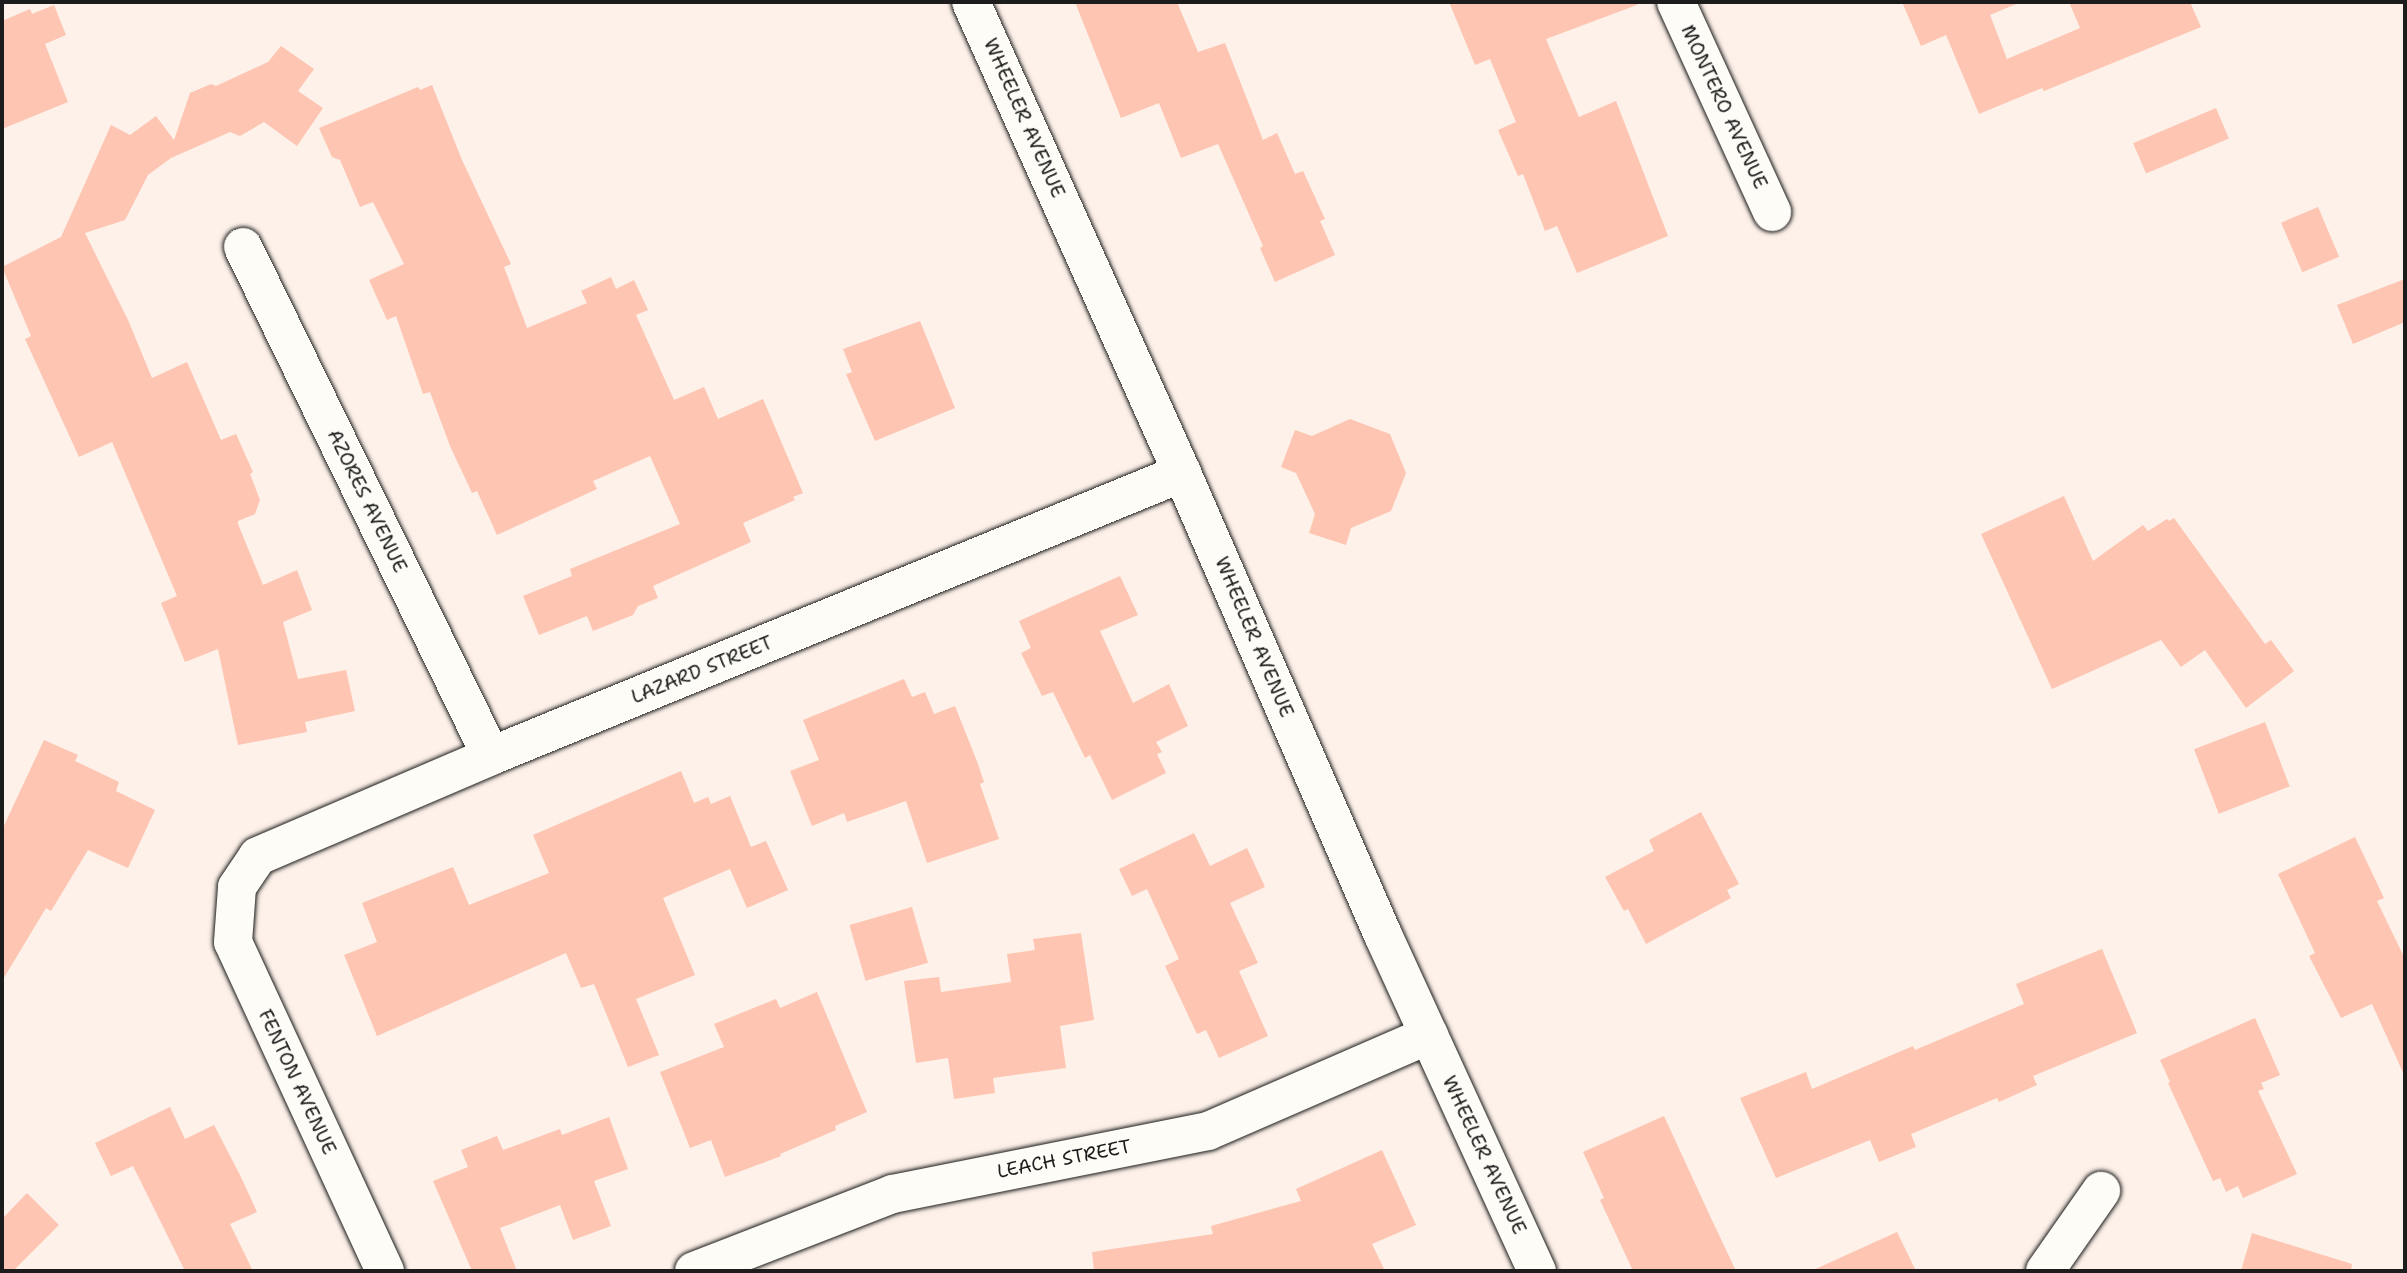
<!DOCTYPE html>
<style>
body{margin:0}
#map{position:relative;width:2407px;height:1273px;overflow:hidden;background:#fdf1e9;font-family:"Shantell Sans",sans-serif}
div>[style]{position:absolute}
.building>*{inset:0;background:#fec5b2;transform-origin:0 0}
.roads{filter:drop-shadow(0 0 2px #1c1c1c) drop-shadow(0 0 2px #1c1c1c)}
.street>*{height:38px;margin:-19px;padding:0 19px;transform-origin:19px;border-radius:19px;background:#fdfcf7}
span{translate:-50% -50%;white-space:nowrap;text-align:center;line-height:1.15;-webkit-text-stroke:7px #fdfcf7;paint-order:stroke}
.street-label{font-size:19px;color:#1c1c1c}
.frame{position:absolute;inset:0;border:4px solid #1c1c1c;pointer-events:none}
</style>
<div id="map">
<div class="building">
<div style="clip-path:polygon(1075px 2px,1177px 2px,1198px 52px,1225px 43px,1263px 140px,1277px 133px,1295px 174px,1303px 171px,1325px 219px,1320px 221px,1335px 255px,1275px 282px,1260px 248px,1263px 246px,1218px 144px,1181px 158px,1159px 103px,1121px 118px)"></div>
<div style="clip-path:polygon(1449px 2px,1636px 2px,1637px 5px,1546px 39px,1579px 117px,1616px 101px,1668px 236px,1577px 273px,1557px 226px,1545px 231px,1523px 174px,1518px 176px,1498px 130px,1516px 122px,1490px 59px,1475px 65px)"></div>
<div style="clip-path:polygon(1902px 2px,2021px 2px,1990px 15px,2007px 59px,2080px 28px,2069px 2px,2190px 2px,2201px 27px,2044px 91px,2042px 88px,1979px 114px,1946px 35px,1921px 46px)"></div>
<div style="clip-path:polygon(54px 5px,66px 35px,45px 44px,68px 102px,2px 129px,2px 21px,30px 9px,32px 14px)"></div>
<div style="clip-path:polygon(281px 46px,314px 69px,298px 91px,323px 108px,297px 146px,264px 122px,240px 136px,230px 132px,171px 158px,148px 175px,125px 220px,85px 233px,128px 320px,152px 378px,187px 362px,221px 440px,236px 434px,253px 472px,250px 474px,260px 500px,255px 514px,238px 521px,238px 524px,263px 585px,297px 570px,312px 610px,283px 622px,298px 679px,346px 670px,355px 711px,305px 722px,307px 732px,238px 745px,218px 649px,185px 662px,161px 603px,177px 596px,112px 442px,79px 457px,25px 339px,31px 336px,2px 267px,61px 237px,111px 125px,130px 135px,156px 116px,174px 140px,190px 93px,211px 84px,216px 86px,268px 62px)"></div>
<div style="clip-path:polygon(432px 85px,462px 160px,511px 264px,504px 267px,527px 328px,587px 303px,581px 291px,611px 277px,616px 289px,634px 280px,648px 310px,636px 315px,674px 400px,704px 387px,718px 419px,763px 399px,803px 493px,793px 497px,795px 500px,743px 523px,751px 542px,653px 586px,658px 598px,638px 606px,633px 615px,593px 631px,587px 616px,539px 635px,523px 596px,572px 576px,570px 569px,680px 524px,650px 456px,593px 481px,597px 489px,497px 535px,477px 491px,472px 493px,450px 446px,430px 392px,423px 394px,396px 316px,387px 320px,369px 280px,404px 264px,373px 202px,360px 207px,340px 160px,332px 157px,319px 128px,418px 87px,420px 90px)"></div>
<div style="left:2216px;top:108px;width:33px;height:90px;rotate:67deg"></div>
<div style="left:2318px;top:207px;width:54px;height:40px;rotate:67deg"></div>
<div style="clip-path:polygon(2405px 279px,2405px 322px,2353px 344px,2337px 305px)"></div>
<div style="clip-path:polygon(920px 321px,955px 408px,875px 441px,846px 374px,852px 372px,843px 349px)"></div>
<div style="clip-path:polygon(1350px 419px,1390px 434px,1406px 473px,1391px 511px,1351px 528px,1346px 545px,1309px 533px,1315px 514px,1296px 473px,1281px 467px,1295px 430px,1312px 436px)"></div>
<div style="clip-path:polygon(2064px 496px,2093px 561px,2143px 525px,2148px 531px,2167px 519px,2169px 521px,2174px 518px,2265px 644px,2271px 640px,2294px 671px,2246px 708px,2205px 650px,2181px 667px,2161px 640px,2052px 689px,1981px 534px)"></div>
<div style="clip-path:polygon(1120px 576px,1138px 615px,1100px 631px,1133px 703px,1169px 684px,1188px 726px,1156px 742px,1162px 752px,1157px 754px,1166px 773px,1112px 800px,1090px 755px,1085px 758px,1053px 692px,1042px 696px,1021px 653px,1031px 648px,1019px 621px)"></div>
<div style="clip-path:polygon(904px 679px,912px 697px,925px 692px,934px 714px,955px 706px,978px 764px,984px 782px,980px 784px,999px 839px,927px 863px,906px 801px,847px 822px,844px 813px,812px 826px,790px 771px,819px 760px,803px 720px)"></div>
<div style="left:2265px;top:722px;width:69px;height:76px;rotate:69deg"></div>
<div style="clip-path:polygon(44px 740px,78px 755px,75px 761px,119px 782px,116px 791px,155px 810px,128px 868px,88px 850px,51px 911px,46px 908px,2px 981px,2px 830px)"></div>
<div style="clip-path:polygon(681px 771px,694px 803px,708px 797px,711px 804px,730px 796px,751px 847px,766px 841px,788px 890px,747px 908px,730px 869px,663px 898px,695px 975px,636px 999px,659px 1055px,628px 1067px,594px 984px,581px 988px,566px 953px,377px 1036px,344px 955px,377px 942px,362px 903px,453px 867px,469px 905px,549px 873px,533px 835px)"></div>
<div style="clip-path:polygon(1701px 812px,1739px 884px,1727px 890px,1731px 898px,1646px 944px,1628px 909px,1624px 911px,1605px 877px,1654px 851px,1649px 840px)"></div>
<div style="clip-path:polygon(1194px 833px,1210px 866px,1247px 848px,1265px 887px,1230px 903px,1258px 963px,1239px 971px,1268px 1036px,1219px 1058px,1206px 1030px,1197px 1034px,1165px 966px,1179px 959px,1147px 889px,1132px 896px,1119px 869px)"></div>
<div style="clip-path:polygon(2355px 837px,2384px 898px,2377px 901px,2405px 959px,2405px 1077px,2372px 1004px,2341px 1018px,2309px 956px,2315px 953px,2278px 874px)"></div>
<div style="left:912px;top:907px;width:58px;height:65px;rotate:74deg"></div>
<div style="clip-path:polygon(1081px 933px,1094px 1020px,1060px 1026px,1066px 1068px,993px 1078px,995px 1093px,954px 1099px,948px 1058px,916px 1063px,904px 981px,939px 977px,941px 992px,1011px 982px,1007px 954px,1035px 950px,1033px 939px)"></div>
<div style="clip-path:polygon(2102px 949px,2137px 1033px,2033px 1076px,2037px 1085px,1999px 1102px,1997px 1098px,1911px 1134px,1916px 1147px,1879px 1162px,1870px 1140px,1776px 1178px,1740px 1098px,1806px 1072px,1812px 1089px,1913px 1046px,1915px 1050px,2024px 1004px,2016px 984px)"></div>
<div style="clip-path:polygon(817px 992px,867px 1112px,835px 1126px,836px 1130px,780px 1154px,781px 1156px,725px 1177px,711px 1140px,690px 1148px,660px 1072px,724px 1047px,714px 1024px,776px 999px,780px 1008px)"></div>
<div style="clip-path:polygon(2255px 1018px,2280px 1075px,2261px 1083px,2264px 1089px,2258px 1091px,2297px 1174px,2243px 1198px,2238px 1186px,2226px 1192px,2220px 1178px,2213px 1181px,2168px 1083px,2170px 1082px,2160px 1060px)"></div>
<div style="clip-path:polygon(170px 1107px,185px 1139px,214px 1125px,240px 1175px,257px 1212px,230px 1224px,253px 1271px,185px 1271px,133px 1166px,111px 1176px,95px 1143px)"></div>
<div style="clip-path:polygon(1664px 1116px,1710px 1216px,1736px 1271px,1633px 1271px,1600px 1200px,1604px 1198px,1583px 1152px)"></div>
<div style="clip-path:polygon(609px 1117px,628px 1169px,594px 1181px,611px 1226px,573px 1240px,560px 1205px,500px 1228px,517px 1271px,472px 1271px,433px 1181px,468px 1167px,461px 1150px,497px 1136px,503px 1150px,560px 1129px,562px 1135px)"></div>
<div style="clip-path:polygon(1382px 1150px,1416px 1225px,1372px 1244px,1385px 1271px,1094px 1271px,1092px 1252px,1213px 1234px,1211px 1226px,1301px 1201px,1296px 1189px)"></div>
<div style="clip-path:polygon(27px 1193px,59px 1225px,13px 1271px,2px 1271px,2px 1219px)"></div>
<div style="clip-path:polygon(1897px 1232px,1916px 1271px,1811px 1271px)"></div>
<div style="clip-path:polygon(2252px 1233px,2352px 1264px,2351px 1271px,2241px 1271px)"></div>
</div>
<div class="roads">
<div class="street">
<div style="left:971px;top:2px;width:516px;rotate:65.87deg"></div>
<div style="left:1182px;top:473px;width:504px;rotate:66.49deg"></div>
<div style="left:1383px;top:935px;width:370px;rotate:65.4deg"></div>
<div style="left:1676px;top:2px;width:231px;rotate:65.4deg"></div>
<div style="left:243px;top:247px;width:566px;rotate:64.02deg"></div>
<div style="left:385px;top:1271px;width:362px;rotate:-114.8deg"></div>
<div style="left:233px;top:942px;width:55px;rotate:-85.8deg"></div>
<div style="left:237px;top:887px;width:37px;rotate:-56deg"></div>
<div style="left:258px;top:856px;width:254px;rotate:-23.2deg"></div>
<div style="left:491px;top:756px;width:747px;rotate:-22.27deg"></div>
<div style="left:694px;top:1271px;width:213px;rotate:-21.2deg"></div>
<div style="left:893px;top:1194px;width:321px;rotate:-11.3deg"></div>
<div style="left:1208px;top:1131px;width:241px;rotate:-23.5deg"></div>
<div style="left:2045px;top:1271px;width:98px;rotate:-55deg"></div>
</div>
</div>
<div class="street-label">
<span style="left:1724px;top:107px;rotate:65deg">MONTERO AVENUE</span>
<span style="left:1024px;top:118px;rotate:66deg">WHEELER AVENUE</span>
<span style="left:367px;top:501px;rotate:64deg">AZORES AVENUE</span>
<span style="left:1254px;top:637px;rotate:67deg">WHEELER AVENUE</span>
<span style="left:702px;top:670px;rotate:-22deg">LAZARD STREET</span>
<span style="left:297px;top:1082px;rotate:65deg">FENTON AVENUE</span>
<span style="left:1484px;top:1155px;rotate:65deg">WHEELER AVENUE</span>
<span style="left:1064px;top:1159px;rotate:-11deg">LEACH STREET</span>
</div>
<div class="frame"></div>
</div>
